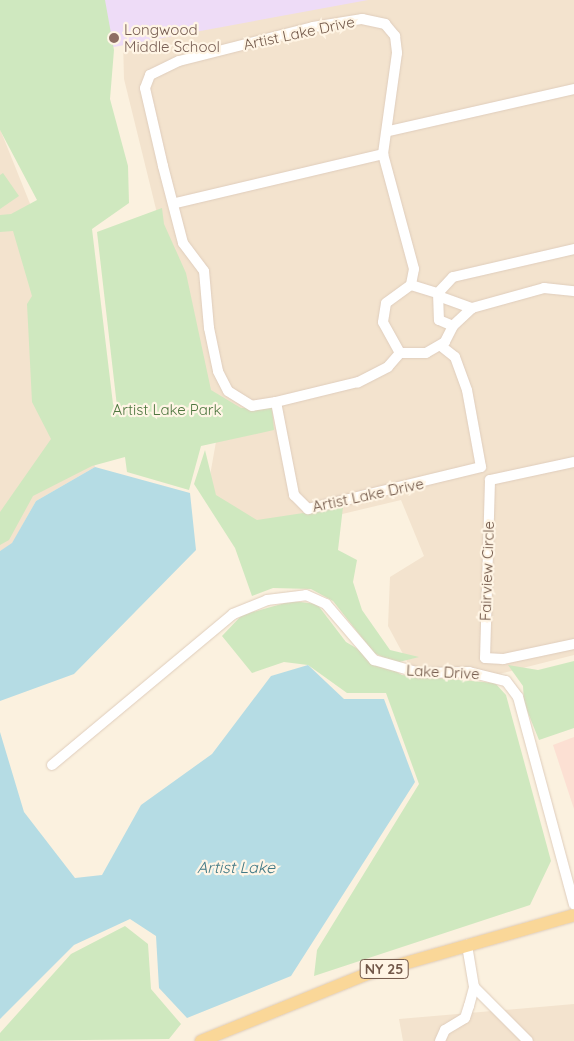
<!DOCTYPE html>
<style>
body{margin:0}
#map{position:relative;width:574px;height:1041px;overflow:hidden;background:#fbf1df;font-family:Quicksand,sans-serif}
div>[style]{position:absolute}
.residential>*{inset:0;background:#f3e3ce}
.commercial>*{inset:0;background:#fce0d3}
.education>*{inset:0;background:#eedcf7}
.green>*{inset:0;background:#cfe8bf}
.water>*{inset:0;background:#b5dce4}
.roads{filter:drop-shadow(0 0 1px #dfcdbc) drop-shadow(0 0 1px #dfcdbc)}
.minor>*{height:10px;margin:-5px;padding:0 5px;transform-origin:5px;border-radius:5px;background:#fff}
.major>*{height:12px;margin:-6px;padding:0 6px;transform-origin:6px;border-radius:6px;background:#fad798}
.dots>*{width:14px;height:14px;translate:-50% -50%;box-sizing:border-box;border:2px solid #fff5e5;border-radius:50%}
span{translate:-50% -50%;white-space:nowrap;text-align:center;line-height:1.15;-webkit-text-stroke:4.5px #fff5e5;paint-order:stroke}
.shield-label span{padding:1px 4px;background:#fff5e5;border:1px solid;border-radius:4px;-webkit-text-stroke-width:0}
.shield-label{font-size:14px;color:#715748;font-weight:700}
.education-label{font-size:15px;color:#785e54}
.left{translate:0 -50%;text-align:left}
.street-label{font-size:15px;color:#715748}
.park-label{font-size:15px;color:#4f7740}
.water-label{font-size:16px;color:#427985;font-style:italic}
</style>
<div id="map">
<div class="residential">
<div style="clip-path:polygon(324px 0,574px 0,574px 655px,424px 693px,388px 626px,390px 577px,424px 556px,401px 500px,267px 532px,206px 498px,222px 408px,199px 384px,124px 79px,123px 40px)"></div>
<div style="clip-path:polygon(0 129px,47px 246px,95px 467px,36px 501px,12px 544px,0 551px)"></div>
<div style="clip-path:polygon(574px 1004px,574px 1041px,403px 1041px,399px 1019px)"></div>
</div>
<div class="commercial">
<div style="clip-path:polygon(574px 737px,574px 809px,553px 745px)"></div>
</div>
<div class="education">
<div style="clip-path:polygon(67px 0,368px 0,76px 54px)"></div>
</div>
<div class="green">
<div style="clip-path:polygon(0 0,105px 0,114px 50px,110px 99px,128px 166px,129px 203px,92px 229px,113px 404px,118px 415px,97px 232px,162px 208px,164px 224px,186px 273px,211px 390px,241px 408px,272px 408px,274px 430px,201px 446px,189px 490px,127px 472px,125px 457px,92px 466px,33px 496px,9px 540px,0 545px,0 512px,51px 439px,32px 402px,27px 304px,32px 296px,13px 231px,0 232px,0 215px,11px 214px,37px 200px,0 130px)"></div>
<div style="clip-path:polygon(3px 173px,19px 196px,0 209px,0 175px)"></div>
<div style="clip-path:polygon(205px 450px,216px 495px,257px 520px,343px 507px,338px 550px,357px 560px,353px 582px,362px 610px,390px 650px,419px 657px,395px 663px,374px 653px,333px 601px,311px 589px,273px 588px,252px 596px,235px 548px,194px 484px)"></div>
<div style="clip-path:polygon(292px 601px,317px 604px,346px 642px,402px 675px,495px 683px,506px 695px,551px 861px,530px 905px,314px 976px,317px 950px,419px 784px,386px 693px,347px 693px,308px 665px,284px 662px,252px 673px,222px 636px,242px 615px)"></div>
<div style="clip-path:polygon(574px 661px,574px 728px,539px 740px,524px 703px,523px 686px,508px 665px,538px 670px)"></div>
<div style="clip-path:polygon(125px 926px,148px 944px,151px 989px,181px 1024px,169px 1039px,0 1041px,0 1033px,71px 954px)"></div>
</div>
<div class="water">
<div style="clip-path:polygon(95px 467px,190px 493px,196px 550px,74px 674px,0 701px,0 551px,12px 543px,36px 501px)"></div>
<div style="clip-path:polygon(308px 665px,344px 699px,384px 699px,415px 782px,291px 976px,187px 1018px,159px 988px,156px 936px,130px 919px,74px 945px,0 1019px,0 732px,24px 812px,75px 878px,102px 875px,141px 805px,212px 754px,271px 676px)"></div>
</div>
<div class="roads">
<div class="minor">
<div style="left:389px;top:131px;width:190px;rotate:-12.8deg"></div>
<div style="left:176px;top:203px;width:213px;rotate:-13.3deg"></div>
<div style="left:411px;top:285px;width:28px;rotate:17deg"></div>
<div style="left:438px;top:293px;width:27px;rotate:88deg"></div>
<div style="left:439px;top:320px;width:15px;rotate:23deg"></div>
<div style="left:453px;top:326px;width:18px;rotate:117deg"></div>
<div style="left:445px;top:342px;width:22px;rotate:150deg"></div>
<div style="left:426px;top:353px;width:26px;rotate:180deg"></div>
<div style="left:400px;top:353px;width:35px;rotate:-119deg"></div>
<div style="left:383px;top:322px;width:19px;rotate:-81deg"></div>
<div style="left:386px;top:303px;width:31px;rotate:-36deg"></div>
<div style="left:438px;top:293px;width:22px;rotate:-47deg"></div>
<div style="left:453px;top:277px;width:124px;rotate:-13deg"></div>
<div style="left:441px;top:297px;width:33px;rotate:20deg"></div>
<div style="left:472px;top:308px;width:26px;rotate:137deg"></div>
<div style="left:472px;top:308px;width:75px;rotate:-15.5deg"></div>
<div style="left:544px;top:288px;width:30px;rotate:6deg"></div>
<div style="left:400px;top:353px;width:18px;rotate:131deg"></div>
<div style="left:388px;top:367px;width:34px;rotate:153deg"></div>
<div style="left:358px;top:382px;width:84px;rotate:166.3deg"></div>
<div style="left:276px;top:402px;width:24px;rotate:171deg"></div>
<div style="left:252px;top:406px;width:28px;rotate:-148deg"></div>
<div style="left:228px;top:391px;width:22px;rotate:-117deg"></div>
<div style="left:218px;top:371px;width:44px;rotate:-101.8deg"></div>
<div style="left:209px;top:328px;width:57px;rotate:-95deg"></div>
<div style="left:204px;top:271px;width:35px;rotate:-127deg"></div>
<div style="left:183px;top:243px;width:80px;rotate:-104.6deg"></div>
<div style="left:163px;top:166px;width:80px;rotate:-103deg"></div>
<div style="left:145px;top:88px;width:14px;rotate:-69deg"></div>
<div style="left:150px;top:75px;width:32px;rotate:-26deg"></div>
<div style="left:179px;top:61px;width:138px;rotate:-14.2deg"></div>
<div style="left:313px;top:27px;width:50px;rotate:-9.3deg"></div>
<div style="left:362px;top:19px;width:24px;rotate:12deg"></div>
<div style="left:385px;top:24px;width:16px;rotate:50deg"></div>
<div style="left:395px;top:36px;width:17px;rotate:83deg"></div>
<div style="left:397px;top:53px;width:102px;rotate:97.9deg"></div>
<div style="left:383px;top:154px;width:119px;rotate:74.9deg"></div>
<div style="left:414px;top:269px;width:16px;rotate:101deg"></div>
<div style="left:276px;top:402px;width:95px;rotate:79deg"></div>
<div style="left:294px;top:495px;width:20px;rotate:45deg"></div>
<div style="left:308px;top:509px;width:178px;rotate:-13.6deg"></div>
<div style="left:481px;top:467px;width:78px;rotate:-100.3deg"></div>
<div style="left:467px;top:390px;width:35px;rotate:-110deg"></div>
<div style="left:455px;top:357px;width:18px;rotate:-142deg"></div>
<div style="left:574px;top:462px;width:86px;rotate:167.9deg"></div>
<div style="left:490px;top:480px;width:178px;rotate:91.6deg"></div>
<div style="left:485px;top:658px;width:18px;rotate:3deg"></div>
<div style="left:503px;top:659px;width:73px;rotate:-11.9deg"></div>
<div style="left:52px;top:765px;width:236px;rotate:-39.8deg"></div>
<div style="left:233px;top:614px;width:37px;rotate:-22deg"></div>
<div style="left:267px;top:600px;width:39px;rotate:-7deg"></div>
<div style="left:306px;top:595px;width:22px;rotate:24deg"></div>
<div style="left:326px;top:604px;width:74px;rotate:49.4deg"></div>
<div style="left:374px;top:660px;width:48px;rotate:15.8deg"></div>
<div style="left:420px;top:673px;width:49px;rotate:-1.2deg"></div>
<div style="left:469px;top:672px;width:38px;rotate:14deg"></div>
<div style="left:506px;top:681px;width:20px;rotate:53deg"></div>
<div style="left:518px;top:697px;width:215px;rotate:74.9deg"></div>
<div style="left:474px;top:987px;width:76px;rotate:45deg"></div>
<div style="left:440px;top:1041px;width:12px;rotate:-66deg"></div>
<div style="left:445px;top:1030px;width:23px;rotate:-31deg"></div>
<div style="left:465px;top:1018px;width:13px;rotate:-72deg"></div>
<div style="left:469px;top:1006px;width:20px;rotate:-75deg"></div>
<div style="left:474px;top:987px;width:43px;rotate:-99.5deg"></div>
</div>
<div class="major">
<div style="left:201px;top:1041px;width:176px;rotate:-22deg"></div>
<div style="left:364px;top:975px;width:218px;rotate:-15.9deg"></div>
</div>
</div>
<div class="dots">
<div style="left:114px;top:38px;background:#8d6e63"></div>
</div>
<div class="shield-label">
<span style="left:384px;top:969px">NY 25</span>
</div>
<div class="education-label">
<span class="left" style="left:124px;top:38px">Longwood<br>Middle School</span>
</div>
<div class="street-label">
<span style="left:299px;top:33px;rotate:-12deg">Artist Lake Drive</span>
<span style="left:368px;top:495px;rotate:-12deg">Artist Lake Drive</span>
<span style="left:487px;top:571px;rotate:-88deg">Fairview Circle</span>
<span style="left:443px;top:672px;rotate:3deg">Lake Drive</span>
</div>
<div class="park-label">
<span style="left:167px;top:410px">Artist Lake Park</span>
</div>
<div class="water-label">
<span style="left:236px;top:867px">Artist Lake</span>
</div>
</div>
